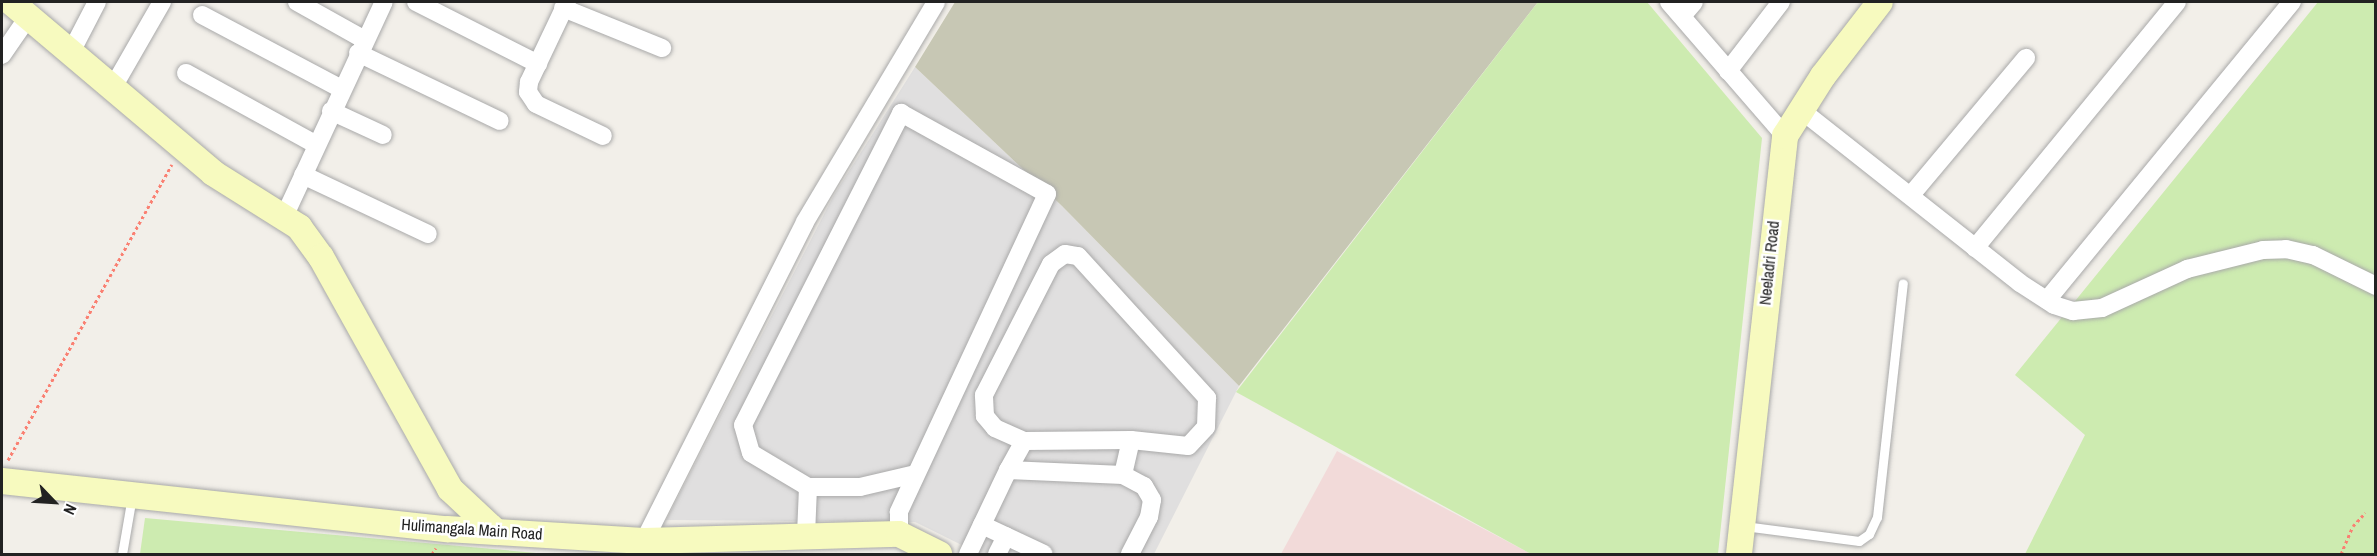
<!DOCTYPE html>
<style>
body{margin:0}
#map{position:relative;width:2377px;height:556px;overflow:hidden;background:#f2efe9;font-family:"Archivo Narrow",sans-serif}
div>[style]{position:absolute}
.residential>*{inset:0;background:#e0dfdf}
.commercial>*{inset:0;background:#f2dad9}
.construction>*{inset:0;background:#c7c7b4}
.grass>*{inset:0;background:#cdebb0}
.path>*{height:3px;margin-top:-1.5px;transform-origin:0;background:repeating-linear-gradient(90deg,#fa8072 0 3px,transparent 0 6px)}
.roads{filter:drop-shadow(0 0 2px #a9a9a9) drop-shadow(0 0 2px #a9a9a9)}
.lane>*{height:9px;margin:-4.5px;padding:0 4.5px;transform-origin:4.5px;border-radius:4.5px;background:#fff}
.street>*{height:18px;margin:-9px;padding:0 9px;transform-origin:9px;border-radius:9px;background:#fff}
.secondary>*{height:26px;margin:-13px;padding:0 13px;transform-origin:13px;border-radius:13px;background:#f7fabf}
span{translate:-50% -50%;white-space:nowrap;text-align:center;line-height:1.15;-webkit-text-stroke:5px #fff;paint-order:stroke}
.street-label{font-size:16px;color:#222}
.frame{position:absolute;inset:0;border:3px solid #222;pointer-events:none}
.north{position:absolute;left:24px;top:472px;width:60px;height:60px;-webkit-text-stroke:4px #fff;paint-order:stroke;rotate:115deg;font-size:16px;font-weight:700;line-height:24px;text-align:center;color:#222}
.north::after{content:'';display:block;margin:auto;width:21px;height:27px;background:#222;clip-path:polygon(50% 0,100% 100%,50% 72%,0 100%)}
</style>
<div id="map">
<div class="residential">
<div style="clip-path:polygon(915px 67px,1062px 206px,1239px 386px,1154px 554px,980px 554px,915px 522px,666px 520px,834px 195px)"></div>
</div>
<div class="commercial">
<div style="clip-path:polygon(1337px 451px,1531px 554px,1281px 554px)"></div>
</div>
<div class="construction">
<div style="clip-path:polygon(955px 2px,1538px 2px,1239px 386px,1062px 206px,915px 67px)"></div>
</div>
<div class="grass">
<div style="clip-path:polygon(1538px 2px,1647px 2px,1762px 138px,1718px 554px,1531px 554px,1236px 392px)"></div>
<div style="clip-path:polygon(2318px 2px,2375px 2px,2375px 554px,2025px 554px,2085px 435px,2015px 375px)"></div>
<div style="clip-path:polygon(145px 518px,548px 554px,140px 554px)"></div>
</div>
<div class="path">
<div style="left:8px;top:460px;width:338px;rotate:-61deg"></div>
<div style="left:432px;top:554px;width:7px;rotate:-56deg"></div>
<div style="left:2341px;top:554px;width:30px;rotate:-67deg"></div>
<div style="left:2353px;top:526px;width:18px;rotate:-47deg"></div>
</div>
<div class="roads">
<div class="lane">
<div style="left:1744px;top:526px;width:116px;rotate:7.4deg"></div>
<div style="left:1859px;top:541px;width:12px;rotate:-35deg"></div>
<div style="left:1869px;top:534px;width:19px;rotate:-65deg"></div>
<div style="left:1877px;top:517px;width:235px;rotate:-83.7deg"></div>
<div style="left:122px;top:554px;width:59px;rotate:-80.2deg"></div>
</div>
<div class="street">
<div style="left:297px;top:2px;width:78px;rotate:29.2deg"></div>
<div style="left:416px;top:2px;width:137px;rotate:26.9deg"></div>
<div style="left:567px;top:2px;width:89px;rotate:115.4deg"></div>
<div style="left:529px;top:82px;width:10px;rotate:96deg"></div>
<div style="left:528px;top:92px;width:14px;rotate:56deg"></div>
<div style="left:536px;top:104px;width:74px;rotate:25.5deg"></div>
<div style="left:1669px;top:2px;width:177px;rotate:49.1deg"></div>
<div style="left:563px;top:8px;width:107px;rotate:22deg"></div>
<div style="left:202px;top:15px;width:158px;rotate:27.9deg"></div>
<div style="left:1682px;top:16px;width:18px;rotate:-49deg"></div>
<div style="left:358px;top:53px;width:157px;rotate:25.6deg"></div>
<div style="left:70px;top:54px;width:59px;rotate:-62.6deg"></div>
<div style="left:2px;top:55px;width:46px;rotate:-55.6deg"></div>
<div style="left:1728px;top:71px;width:87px;rotate:-52.5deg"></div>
<div style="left:186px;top:73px;width:149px;rotate:28.8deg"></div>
<div style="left:112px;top:89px;width:100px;rotate:-60.1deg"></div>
<div style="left:1801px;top:110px;width:279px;rotate:38.3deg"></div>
<div style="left:2020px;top:283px;width:40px;rotate:32.9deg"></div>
<div style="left:2054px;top:305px;width:20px;rotate:18deg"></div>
<div style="left:2073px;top:311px;width:29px;rotate:-6deg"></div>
<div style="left:2102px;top:308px;width:94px;rotate:-24.6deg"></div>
<div style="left:2187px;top:269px;width:78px;rotate:-14deg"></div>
<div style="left:2263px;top:250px;width:23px;rotate:-2deg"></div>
<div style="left:2286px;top:249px;width:28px;rotate:13deg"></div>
<div style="left:2313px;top:255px;width:70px;rotate:26.2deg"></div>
<div style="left:331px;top:111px;width:57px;rotate:24.8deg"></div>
<div style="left:303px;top:175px;width:138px;rotate:25.3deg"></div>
<div style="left:1911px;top:195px;width:179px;rotate:-50deg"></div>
<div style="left:284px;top:217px;width:237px;rotate:-65.1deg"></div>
<div style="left:1975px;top:248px;width:318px;rotate:-50.6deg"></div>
<div style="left:2047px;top:300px;width:386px;rotate:-50.6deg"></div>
<div style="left:1024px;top:441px;width:107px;rotate:-0.5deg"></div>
<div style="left:1008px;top:470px;width:33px;rotate:-61deg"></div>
<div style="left:1024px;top:441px;width:32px;rotate:-156deg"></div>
<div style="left:995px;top:428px;width:16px;rotate:-130deg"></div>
<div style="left:985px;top:416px;width:21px;rotate:-93deg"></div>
<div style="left:984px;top:395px;width:147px;rotate:-62.9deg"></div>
<div style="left:1051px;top:264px;width:17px;rotate:-36deg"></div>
<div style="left:1065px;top:254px;width:13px;rotate:9deg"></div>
<div style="left:1078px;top:256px;width:192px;rotate:47.7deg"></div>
<div style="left:1207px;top:398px;width:29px;rotate:92deg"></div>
<div style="left:1206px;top:427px;width:26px;rotate:133deg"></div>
<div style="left:1188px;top:446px;width:57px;rotate:-174deg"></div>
<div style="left:1131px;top:440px;width:36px;rotate:103deg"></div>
<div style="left:808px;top:487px;width:52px"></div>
<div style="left:860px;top:487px;width:57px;rotate:-13.1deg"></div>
<div style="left:982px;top:525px;width:68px;rotate:25.1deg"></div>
<div style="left:806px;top:535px;width:48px;rotate:-87.6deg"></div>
<div style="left:808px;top:487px;width:66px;rotate:-149.2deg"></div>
<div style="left:751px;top:453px;width:29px;rotate:-106deg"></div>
<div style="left:743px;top:425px;width:350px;rotate:-63.1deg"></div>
<div style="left:901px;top:113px;width:167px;rotate:29deg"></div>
<div style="left:1047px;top:194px;width:351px;rotate:115deg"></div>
<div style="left:899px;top:512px;width:22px;rotate:90deg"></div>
<div style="left:644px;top:541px;width:357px;rotate:-63.2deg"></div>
<div style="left:805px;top:222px;width:256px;rotate:-59.2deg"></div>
<div style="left:968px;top:554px;width:93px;rotate:-64.5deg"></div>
<div style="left:1008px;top:470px;width:115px;rotate:2.5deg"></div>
<div style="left:1123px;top:475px;width:24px;rotate:28deg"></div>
<div style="left:1144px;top:486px;width:16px;rotate:60deg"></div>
<div style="left:1152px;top:500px;width:17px;rotate:100deg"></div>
<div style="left:1149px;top:517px;width:42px;rotate:117.2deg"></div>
<div style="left:997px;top:554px;width:20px;rotate:-63deg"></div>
</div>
<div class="secondary">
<div style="left:11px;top:2px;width:265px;rotate:40.2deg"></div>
<div style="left:213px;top:173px;width:102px;rotate:32.1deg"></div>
<div style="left:299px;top:227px;width:37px;rotate:54deg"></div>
<div style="left:321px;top:257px;width:265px;rotate:60.9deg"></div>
<div style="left:450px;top:489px;width:62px;rotate:43deg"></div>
<div style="left:2px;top:481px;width:448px;rotate:6.2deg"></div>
<div style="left:447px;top:529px;width:197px;rotate:3.5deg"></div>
<div style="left:644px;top:541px;width:255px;rotate:-1.6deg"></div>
<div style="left:899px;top:534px;width:45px;rotate:26.6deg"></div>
<div style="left:1739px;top:554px;width:421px;rotate:-83.7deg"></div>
<div style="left:1785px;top:136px;width:71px;rotate:-57.7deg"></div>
<div style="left:1823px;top:76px;width:93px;rotate:-52.4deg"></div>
</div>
</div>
<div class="street-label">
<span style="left:1769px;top:263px;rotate:-84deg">Neeladri Road</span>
<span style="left:472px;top:529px;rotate:4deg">Hulimangala Main Road</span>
</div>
<div class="frame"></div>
<div class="north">N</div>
</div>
